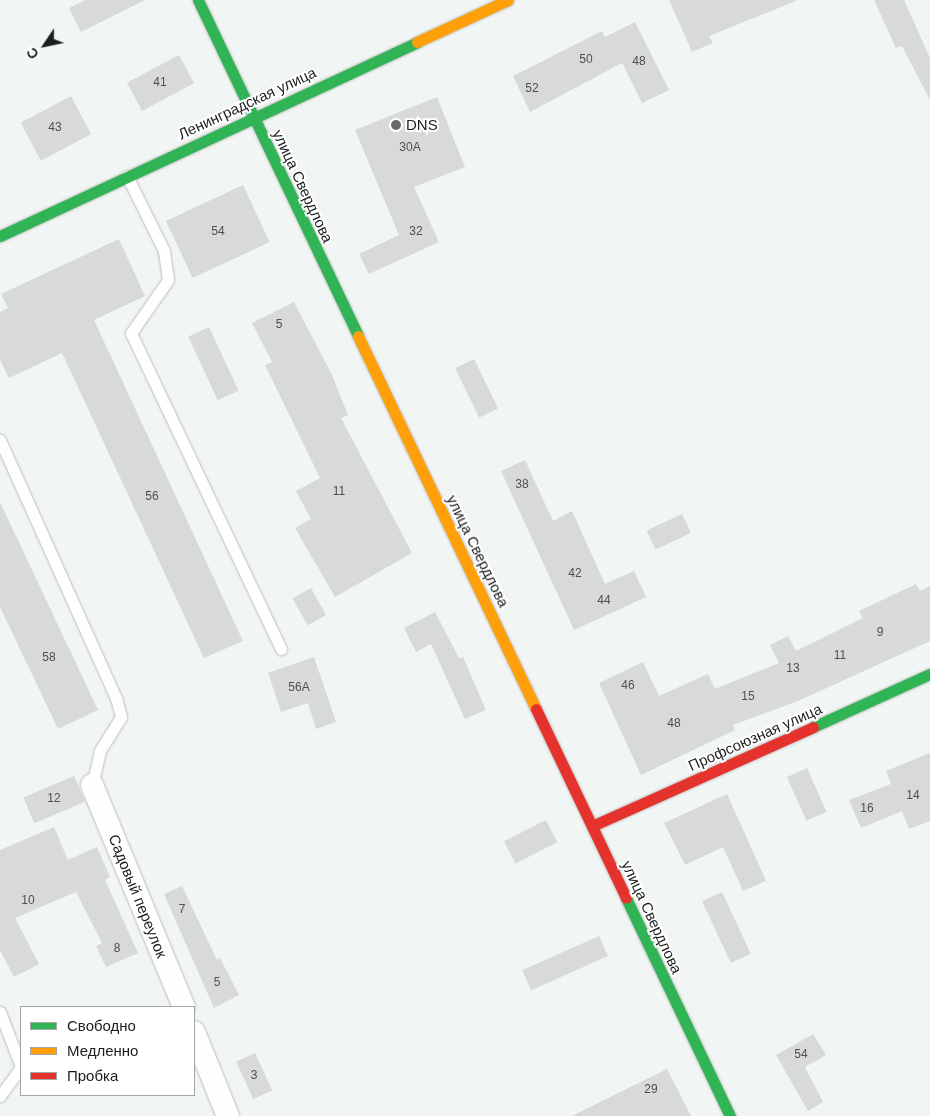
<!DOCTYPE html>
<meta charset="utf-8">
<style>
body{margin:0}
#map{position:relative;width:930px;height:1116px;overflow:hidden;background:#f1f5f3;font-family:Helvetica,sans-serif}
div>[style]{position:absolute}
.building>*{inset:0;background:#d7dad9;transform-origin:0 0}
.roads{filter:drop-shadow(0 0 1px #bdbfbe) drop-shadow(0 0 1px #bdbfbe)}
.lane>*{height:11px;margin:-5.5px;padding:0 5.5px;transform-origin:5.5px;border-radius:5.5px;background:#fdfefd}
.street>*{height:22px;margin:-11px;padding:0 11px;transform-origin:11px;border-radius:11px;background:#fdfefd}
.fast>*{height:11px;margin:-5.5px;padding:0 5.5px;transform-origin:5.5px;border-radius:5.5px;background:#30b455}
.slow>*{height:11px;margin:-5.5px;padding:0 5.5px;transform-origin:5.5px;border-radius:5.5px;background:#ff9f0a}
.jam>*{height:11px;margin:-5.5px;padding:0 5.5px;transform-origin:5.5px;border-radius:5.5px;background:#e5322d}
.dots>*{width:14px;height:14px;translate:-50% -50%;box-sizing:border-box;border:2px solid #fff;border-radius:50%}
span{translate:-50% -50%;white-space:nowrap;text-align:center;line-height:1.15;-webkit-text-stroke:4px #fff;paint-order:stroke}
.number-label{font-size:12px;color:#4d4f4e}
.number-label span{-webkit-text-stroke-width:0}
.street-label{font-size:15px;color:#1c1e1d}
.poi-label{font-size:15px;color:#1c1e1d}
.left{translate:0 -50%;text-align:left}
.legend{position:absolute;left:20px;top:1006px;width:175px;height:90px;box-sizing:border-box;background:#fff;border:1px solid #a4a5a5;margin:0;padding:6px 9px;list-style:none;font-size:15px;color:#1c1e1d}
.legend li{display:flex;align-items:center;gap:10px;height:25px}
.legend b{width:25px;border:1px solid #a4a5a5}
.north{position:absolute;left:20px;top:20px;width:50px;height:50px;-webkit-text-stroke:4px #fff;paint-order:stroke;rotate:236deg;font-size:14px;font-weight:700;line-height:20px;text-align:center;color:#1c1e1d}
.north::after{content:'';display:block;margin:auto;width:18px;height:22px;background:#1c1e1d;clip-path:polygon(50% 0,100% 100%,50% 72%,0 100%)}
</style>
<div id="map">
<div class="building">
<div style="clip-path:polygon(85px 0,145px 0,81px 32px,69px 8px)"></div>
<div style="clip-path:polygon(669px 0,796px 0,796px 1px,709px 36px,713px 43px,692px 52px)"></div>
<div style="clip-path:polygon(874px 0,904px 0,930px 58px,930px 100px,902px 46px,896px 48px)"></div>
<div style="clip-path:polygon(635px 22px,669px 90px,642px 103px,622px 63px,530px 112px,513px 76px,602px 31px,605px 37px)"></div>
<div style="left:179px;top:55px;width:32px;height:59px;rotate:62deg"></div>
<div style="left:71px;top:96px;width:43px;height:57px;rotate:62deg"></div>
<div style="clip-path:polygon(437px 97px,465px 167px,414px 187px,439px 242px,369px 274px,359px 254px,399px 235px,355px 130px)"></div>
<div style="left:243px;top:185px;width:63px;height:85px;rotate:65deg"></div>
<div style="clip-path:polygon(119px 239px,145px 296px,94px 320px,243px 641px,204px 658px,62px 353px,9px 378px,0 360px,0 312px,8px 308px,1px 294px)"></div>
<div style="clip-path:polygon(294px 302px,332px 375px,348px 415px,341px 418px,412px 553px,335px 597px,295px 528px,311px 519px,296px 491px,320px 478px,265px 365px,272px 362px,252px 323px)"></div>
<div style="left:209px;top:327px;width:70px;height:23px;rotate:65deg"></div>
<div style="left:474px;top:359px;width:55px;height:21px;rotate:64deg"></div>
<div style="clip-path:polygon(525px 460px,553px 521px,572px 511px,605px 584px,634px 571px,646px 597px,574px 630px,501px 471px)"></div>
<div style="clip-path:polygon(0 502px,98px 710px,58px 729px,0 607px)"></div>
<div style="left:682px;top:514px;width:21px;height:39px;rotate:65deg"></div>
<div style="clip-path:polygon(916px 584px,920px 591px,930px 586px,930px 641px,798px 701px,733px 725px,735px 730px,641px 775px,599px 683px,643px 662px,659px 696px,708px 674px,715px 689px,779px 663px,770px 645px,788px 636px,796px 651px,863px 618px,859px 611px)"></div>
<div style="left:311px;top:588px;width:31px;height:21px;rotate:61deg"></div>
<div style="clip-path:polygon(435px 612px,459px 658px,463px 657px,486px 710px,465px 719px,431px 644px,416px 652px,404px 628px)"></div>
<div style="clip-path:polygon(314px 657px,336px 722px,316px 729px,308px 703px,281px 712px,268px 673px)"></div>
<div style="clip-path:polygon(930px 753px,930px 821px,909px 829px,902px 811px,861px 828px,849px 800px,891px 784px,886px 771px)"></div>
<div style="left:807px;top:768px;width:48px;height:22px;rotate:66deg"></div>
<div style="left:74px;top:776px;width:28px;height:55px;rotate:67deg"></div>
<div style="clip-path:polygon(727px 794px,766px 881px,743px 891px,723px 847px,685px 865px,664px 823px)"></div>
<div style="left:546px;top:820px;width:25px;height:47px;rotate:63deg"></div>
<div style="clip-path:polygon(54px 827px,68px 860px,97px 847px,110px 877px,105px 880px,138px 953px,106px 967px,96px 946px,102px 943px,76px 892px,15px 918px,39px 964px,14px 977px,0 950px,0 850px)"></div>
<div style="clip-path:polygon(182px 886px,217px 960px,220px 958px,239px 995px,214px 1008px,164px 894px)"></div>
<div style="left:722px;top:892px;width:68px;height:22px;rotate:65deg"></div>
<div style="left:599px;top:936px;width:22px;height:84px;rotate:66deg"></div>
<div style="clip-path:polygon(813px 1034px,826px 1055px,805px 1067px,823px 1102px,808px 1111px,776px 1055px)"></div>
<div style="left:255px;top:1053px;width:41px;height:21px;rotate:65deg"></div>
<div style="clip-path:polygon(667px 1069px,691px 1116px,572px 1116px)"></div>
</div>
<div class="roads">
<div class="lane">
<div style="left:127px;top:176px;width:84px;rotate:63.7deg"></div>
<div style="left:164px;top:251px;width:29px;rotate:82deg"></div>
<div style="left:168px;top:280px;width:65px;rotate:124.9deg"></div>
<div style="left:131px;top:333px;width:350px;rotate:64.6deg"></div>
<div style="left:0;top:440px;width:283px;rotate:65.8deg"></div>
<div style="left:116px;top:698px;width:20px;rotate:75deg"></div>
<div style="left:121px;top:717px;width:40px;rotate:122deg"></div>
<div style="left:100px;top:751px;width:35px;rotate:103deg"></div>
<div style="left:0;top:1012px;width:59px;rotate:69.1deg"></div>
<div style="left:0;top:1096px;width:36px;rotate:-54deg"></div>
</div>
<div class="street">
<div style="left:92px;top:785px;width:240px;rotate:67.5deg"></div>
<div style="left:194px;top:1032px;width:91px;rotate:68deg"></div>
</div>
<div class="fast">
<div style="left:198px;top:0;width:372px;rotate:64.5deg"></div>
<div style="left:0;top:236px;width:460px;rotate:-24.9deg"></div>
<div style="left:813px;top:727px;width:128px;rotate:-24.4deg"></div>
<div style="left:626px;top:898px;width:242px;rotate:64.5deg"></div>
</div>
<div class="slow">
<div style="left:417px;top:42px;width:100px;rotate:-24.8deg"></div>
<div style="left:358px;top:336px;width:413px;rotate:64.5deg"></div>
</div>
<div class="jam">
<div style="left:536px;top:709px;width:209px;rotate:64.5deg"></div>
<div style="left:592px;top:826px;width:242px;rotate:-24.1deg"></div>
</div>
</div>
<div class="dots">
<div style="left:396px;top:125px;background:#676968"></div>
</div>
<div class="number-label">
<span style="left:586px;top:60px">50</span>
<span style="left:639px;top:62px">48</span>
<span style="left:160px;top:83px">41</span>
<span style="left:532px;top:89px">52</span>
<span style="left:55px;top:128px">43</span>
<span style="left:410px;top:148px">30А</span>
<span style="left:218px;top:232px">54</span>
<span style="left:416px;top:232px">32</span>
<span style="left:279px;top:325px">5</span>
<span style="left:522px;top:485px">38</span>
<span style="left:339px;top:492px">11</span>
<span style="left:152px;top:497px">56</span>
<span style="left:575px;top:574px">42</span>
<span style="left:604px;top:601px">44</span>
<span style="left:880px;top:633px">9</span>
<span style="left:840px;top:656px">11</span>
<span style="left:49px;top:658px">58</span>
<span style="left:793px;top:669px">13</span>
<span style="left:628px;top:686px">46</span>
<span style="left:299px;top:688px">56А</span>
<span style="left:748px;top:697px">15</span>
<span style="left:674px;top:724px">48</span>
<span style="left:913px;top:796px">14</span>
<span style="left:54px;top:799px">12</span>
<span style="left:867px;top:809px">16</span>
<span style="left:28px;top:901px">10</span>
<span style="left:182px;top:910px">7</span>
<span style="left:117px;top:949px">8</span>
<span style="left:217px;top:983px">5</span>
<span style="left:801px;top:1055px">54</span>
<span style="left:254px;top:1076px">3</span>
<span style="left:651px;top:1090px">29</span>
</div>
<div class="street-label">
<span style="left:247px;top:103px;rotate:-25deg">Ленинградская улица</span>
<span style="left:303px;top:186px;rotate:65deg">улица Свердлова</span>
<span style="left:478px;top:551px;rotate:64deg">улица Свердлова</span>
<span style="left:755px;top:737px;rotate:-24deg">Профсоюзная улица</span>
<span style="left:138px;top:896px;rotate:68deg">Садовый переулок</span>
<span style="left:652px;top:917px;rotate:65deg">улица Свердлова</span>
</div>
<div class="poi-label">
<span class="left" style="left:406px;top:125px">DNS</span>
</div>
<ul class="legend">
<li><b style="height:6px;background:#30b455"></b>Свободно</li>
<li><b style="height:6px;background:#ff9f0a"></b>Медленно</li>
<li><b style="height:6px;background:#e5322d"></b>Пробка</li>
</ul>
<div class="north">С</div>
</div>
